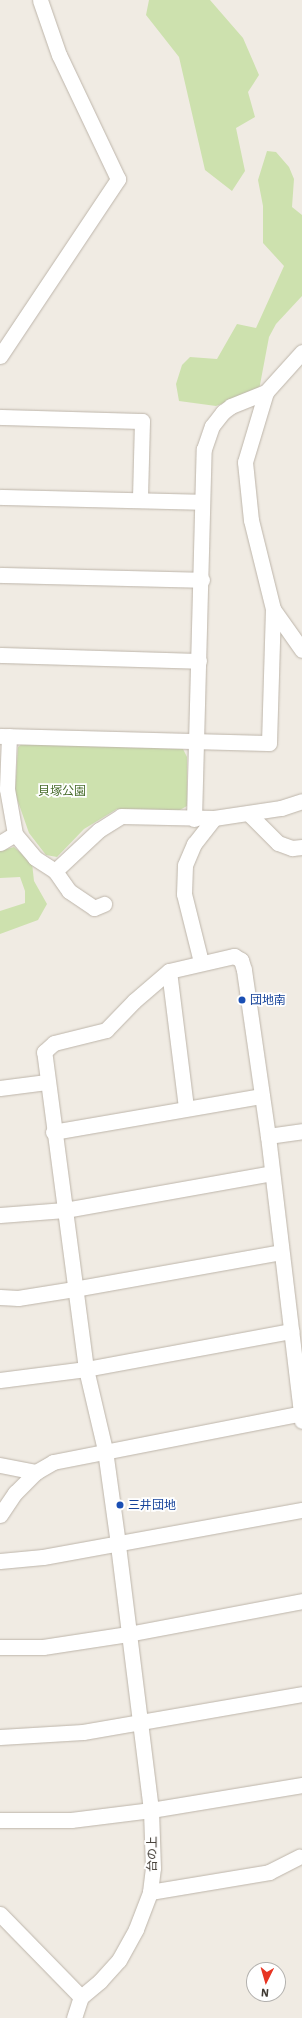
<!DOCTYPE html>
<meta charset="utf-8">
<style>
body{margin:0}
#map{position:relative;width:302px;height:2018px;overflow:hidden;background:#f0ebe3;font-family:"IBM Plex Sans","Noto Sans JP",sans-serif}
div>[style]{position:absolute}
.green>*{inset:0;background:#cde1ae}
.roads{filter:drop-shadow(0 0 1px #bdb5aa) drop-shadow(0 0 1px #bdb5aa)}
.minor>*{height:15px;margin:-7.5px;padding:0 7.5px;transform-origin:7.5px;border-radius:7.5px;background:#fff}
.dots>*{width:11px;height:11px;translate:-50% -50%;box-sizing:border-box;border:2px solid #fff;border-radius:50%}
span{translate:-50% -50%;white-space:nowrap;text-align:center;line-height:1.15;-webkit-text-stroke:3.5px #fff;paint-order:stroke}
.park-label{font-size:12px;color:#496d2d}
.transit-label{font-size:12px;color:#164399}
.left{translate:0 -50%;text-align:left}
.street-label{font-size:12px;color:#413b34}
.north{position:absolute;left:246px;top:1962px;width:40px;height:40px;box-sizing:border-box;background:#fff;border:1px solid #b3b1ae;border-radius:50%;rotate:185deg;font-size:11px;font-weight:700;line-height:16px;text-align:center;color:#413b34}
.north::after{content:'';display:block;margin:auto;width:14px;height:18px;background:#e73523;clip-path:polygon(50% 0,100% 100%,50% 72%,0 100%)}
</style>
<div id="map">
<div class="green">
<div style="clip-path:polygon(149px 0,210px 0,243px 38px,259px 75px,248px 92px,255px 117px,236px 128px,245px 171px,232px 191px,205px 170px,179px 57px,146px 15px)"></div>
<div style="clip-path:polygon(267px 151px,276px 152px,289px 167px,294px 179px,292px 207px,302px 215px,302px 296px,276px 324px,269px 337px,259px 390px,216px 406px,179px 401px,176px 384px,182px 365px,190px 357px,217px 359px,237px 324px,256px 328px,284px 266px,263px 243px,263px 206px,258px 180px)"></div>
<div style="clip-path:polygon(22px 744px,183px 749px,187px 757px,187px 806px,178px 811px,117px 809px,84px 829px,57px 857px,46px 855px,29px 833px,15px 793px,18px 747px)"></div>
<div style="clip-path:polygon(14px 847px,32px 863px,34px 881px,47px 904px,38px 920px,0 934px,0 911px,25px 903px,25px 891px,20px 877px,0 878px,0 851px)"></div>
</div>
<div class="roads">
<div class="minor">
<div style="left:302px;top:352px;width:54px;rotate:132deg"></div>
<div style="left:266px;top:392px;width:73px;rotate:106.7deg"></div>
<div style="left:245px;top:462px;width:58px;rotate:84.1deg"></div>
<div style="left:251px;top:520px;width:92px;rotate:76.1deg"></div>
<div style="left:273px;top:609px;width:50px;rotate:54.7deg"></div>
<div style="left:0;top:356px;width:213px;rotate:-56.3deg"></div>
<div style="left:118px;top:179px;width:137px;rotate:-115.4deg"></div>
<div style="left:59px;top:55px;width:58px;rotate:-109.1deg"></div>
<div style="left:0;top:417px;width:142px;rotate:1.6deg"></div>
<div style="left:142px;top:421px;width:79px;rotate:91.5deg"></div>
<div style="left:0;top:497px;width:202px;rotate:1.4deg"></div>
<div style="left:0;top:575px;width:202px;rotate:1.4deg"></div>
<div style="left:0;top:655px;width:199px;rotate:1.7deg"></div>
<div style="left:0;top:736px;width:269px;rotate:1.5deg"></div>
<div style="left:269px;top:743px;width:134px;rotate:-88.3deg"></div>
<div style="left:9px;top:736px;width:53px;rotate:92.2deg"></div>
<div style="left:7px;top:789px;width:46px;rotate:79.9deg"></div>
<div style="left:15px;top:834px;width:31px;rotate:50deg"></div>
<div style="left:35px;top:858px;width:24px;rotate:33deg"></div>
<div style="left:55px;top:871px;width:24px;rotate:55deg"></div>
<div style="left:69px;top:891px;width:30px;rotate:34deg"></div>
<div style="left:94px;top:908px;width:11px;rotate:-22deg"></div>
<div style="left:249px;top:814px;width:41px;rotate:45deg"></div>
<div style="left:278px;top:843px;width:15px;rotate:20deg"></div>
<div style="left:292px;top:848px;width:10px;rotate:-6deg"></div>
<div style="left:194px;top:819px;width:370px;rotate:-88.5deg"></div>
<div style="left:204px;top:449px;width:24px;rotate:-71deg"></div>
<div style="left:212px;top:426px;width:18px;rotate:-52deg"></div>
<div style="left:223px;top:412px;width:10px;rotate:-37deg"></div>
<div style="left:231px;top:406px;width:38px;rotate:-22deg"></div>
<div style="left:0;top:843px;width:17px;rotate:-31deg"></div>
<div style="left:55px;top:871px;width:60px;rotate:-43deg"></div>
<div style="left:99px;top:830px;width:26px;rotate:-32deg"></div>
<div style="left:121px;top:816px;width:93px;rotate:1.2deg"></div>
<div style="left:214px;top:818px;width:68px;rotate:-8.5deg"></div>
<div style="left:281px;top:808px;width:22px;rotate:-18deg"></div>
<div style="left:201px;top:962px;width:70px;rotate:-104deg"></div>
<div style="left:184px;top:894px;width:29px;rotate:-88deg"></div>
<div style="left:185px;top:865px;width:23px;rotate:-67deg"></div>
<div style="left:194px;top:844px;width:33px;rotate:-52deg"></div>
<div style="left:169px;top:971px;width:137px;rotate:82.9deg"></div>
<div style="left:0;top:1088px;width:47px;rotate:-7.3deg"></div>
<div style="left:53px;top:1132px;width:212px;rotate:-9.8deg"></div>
<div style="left:268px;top:1136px;width:34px;rotate:-8deg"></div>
<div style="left:0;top:1215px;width:65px;rotate:-4.4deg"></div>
<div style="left:65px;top:1210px;width:210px;rotate:-10.1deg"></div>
<div style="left:0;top:1297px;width:18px;rotate:3deg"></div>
<div style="left:18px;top:1298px;width:57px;rotate:-9.1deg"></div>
<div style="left:74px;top:1289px;width:210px;rotate:-10.1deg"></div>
<div style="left:0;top:1380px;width:87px;rotate:-7.3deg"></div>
<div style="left:86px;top:1369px;width:209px;rotate:-10.5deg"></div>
<div style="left:0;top:1465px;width:37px;rotate:11deg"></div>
<div style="left:0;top:1515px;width:27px;rotate:-56deg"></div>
<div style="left:15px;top:1493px;width:30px;rotate:-45deg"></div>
<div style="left:36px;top:1472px;width:20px;rotate:-30deg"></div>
<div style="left:53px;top:1462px;width:254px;rotate:-11.1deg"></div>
<div style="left:0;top:1561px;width:43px;rotate:-5.3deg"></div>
<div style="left:43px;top:1557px;width:263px;rotate:-10.3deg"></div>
<div style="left:0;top:1647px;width:43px"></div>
<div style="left:43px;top:1647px;width:86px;rotate:-8.7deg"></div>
<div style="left:128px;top:1634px;width:177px;rotate:-10.7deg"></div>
<div style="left:0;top:1737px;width:83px;rotate:-3.4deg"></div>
<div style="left:83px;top:1732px;width:222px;rotate:-9.8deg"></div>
<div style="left:0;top:1820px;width:71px"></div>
<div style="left:71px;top:1820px;width:81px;rotate:-7.1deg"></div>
<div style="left:151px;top:1810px;width:153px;rotate:-9.4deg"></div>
<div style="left:150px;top:1892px;width:121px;rotate:-9.5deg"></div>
<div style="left:269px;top:1872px;width:34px;rotate:-27deg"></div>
<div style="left:0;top:1914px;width:116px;rotate:45.7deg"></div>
<div style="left:81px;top:1997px;width:25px;rotate:-40deg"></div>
<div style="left:100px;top:1981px;width:28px;rotate:-48deg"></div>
<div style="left:119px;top:1960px;width:35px;rotate:-61deg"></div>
<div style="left:136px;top:1929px;width:40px;rotate:-69deg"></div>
<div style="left:150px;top:1892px;width:24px;rotate:-83deg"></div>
<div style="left:153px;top:1868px;width:58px;rotate:-92deg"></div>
<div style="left:151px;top:1810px;width:268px;rotate:-97.1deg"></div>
<div style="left:118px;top:1544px;width:95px;rotate:-97.9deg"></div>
<div style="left:105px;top:1450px;width:83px;rotate:-103.2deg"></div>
<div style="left:86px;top:1369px;width:320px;rotate:-97.5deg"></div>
<div style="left:44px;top:1052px;width:13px;rotate:-42deg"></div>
<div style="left:54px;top:1043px;width:54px;rotate:-14deg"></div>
<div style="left:106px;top:1030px;width:40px;rotate:-46deg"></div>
<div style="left:134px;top:1001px;width:46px;rotate:-40.6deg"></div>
<div style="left:169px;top:971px;width:67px;rotate:-13deg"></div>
<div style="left:234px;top:956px;width:8px;rotate:30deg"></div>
<div style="left:241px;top:960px;width:10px;rotate:73deg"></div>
<div style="left:244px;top:970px;width:168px;rotate:81.8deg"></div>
<div style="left:268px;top:1136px;width:287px;rotate:83.2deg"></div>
<div style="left:74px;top:2018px;width:22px;rotate:-72deg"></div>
</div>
</div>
<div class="dots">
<div style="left:242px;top:1000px;background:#1a4fb4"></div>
<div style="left:120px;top:1505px;background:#1a4fb4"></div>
</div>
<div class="park-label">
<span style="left:62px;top:791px">貝塚公園</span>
</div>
<div class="transit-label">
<span class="left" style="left:250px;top:1000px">団地南</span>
<span class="left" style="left:128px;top:1505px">三井団地</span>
</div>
<div class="street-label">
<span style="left:152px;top:1854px;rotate:-90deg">台の上</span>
</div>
<div class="north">N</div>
</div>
